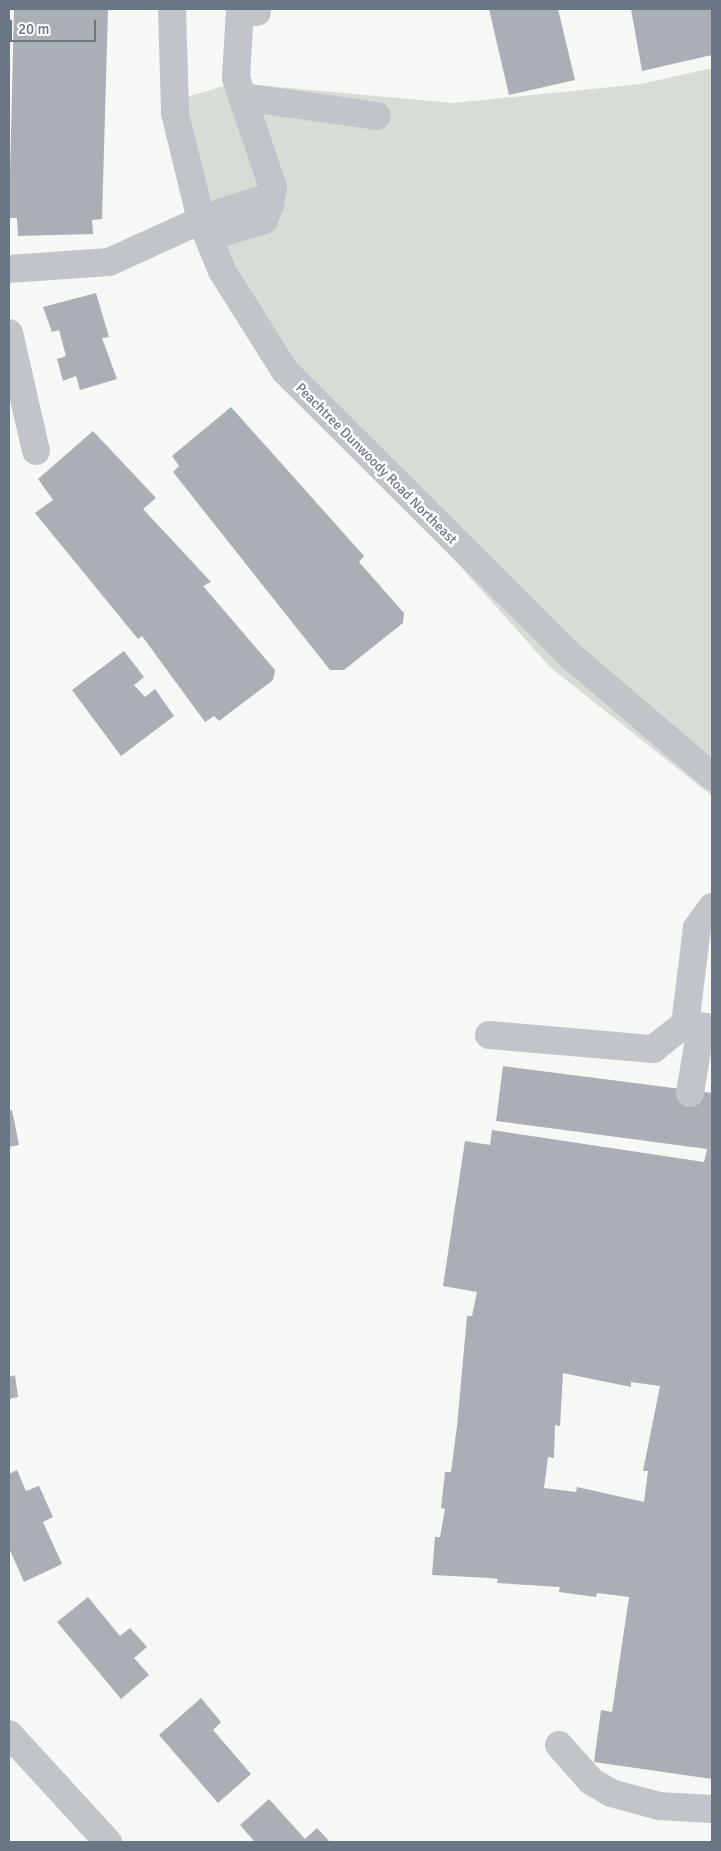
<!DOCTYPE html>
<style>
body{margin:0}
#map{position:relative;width:721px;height:1851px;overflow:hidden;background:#f7f7f5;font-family:Signika,sans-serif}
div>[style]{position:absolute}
.green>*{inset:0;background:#d7dcd4}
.building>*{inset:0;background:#a9afb5}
.minor>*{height:28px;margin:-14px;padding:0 14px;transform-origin:14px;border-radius:14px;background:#c1c4c8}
span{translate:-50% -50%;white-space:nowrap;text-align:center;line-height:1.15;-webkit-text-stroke:5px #fff;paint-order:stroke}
.street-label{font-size:14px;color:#697683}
.frame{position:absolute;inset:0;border:10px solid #697683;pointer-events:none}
.scale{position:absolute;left:10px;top:20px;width:86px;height:22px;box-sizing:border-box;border:2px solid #697683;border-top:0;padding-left:6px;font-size:15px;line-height:18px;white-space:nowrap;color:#697683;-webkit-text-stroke:4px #fff;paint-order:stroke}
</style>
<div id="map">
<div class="green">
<div style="clip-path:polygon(712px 68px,712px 796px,550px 667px,237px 316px,186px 97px,235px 83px,453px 103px,641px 84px)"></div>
</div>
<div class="building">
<div style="clip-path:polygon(14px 9px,108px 9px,102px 219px,92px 220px,93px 234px,18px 236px,17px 218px,9px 218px)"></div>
<div style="clip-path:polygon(489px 9px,558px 9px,575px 80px,509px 95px)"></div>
<div style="clip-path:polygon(631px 9px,712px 9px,712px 55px,642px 71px)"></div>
<div style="clip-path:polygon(96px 293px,109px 337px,102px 338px,117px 379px,80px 390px,76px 376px,63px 381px,57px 359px,66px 356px,59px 330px,52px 332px,43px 307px)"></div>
<div style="clip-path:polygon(231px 407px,364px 556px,359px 562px,404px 613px,403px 623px,344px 670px,330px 670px,173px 472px,179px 466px,172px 456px)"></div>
<div style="clip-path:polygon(93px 431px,156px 498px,143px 509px,211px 582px,203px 586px,275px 670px,273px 680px,219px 721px,214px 716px,205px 722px,142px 636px,138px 639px,35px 513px,53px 500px,38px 479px)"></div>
<div style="clip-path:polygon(124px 651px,144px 677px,134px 685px,145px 697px,155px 689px,174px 716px,121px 756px,72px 690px)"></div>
<div style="clip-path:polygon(evenodd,503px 1066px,712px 1093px,712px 1779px,594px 1762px,601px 1710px,612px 1712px,629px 1597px,597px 1593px,596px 1597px,559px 1592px,560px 1587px,497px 1583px,498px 1579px,490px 1578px,432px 1575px,435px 1537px,440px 1537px,445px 1509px,441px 1508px,445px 1472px,451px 1472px,457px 1426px,467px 1316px,472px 1316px,477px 1292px,443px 1286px,465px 1141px,490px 1145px,492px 1130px,704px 1162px,707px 1149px,496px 1121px,503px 1066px,563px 1373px,631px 1387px,631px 1382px,660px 1386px,643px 1471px,648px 1471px,644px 1502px,577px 1487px,576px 1492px,544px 1488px,548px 1457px,554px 1458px,555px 1425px,560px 1426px,563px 1373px)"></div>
<div style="clip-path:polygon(12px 1110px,19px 1145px,9px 1147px,9px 1111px)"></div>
<div style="clip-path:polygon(15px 1375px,18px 1397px,9px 1399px,9px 1377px)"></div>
<div style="clip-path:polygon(17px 1470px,26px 1491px,39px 1486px,53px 1517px,43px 1522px,62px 1564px,24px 1582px,9px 1548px,9px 1474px)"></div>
<div style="clip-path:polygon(88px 1597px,120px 1636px,130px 1628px,147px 1647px,134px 1658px,149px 1675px,121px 1699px,57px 1622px)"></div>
<div style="clip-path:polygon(201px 1698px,221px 1722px,213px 1730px,251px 1774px,218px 1803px,159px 1735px)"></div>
<div style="clip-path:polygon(269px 1799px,305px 1839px,317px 1828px,330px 1842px,255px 1842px,240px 1825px)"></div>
</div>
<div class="minor">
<div style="left:172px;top:9px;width:104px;rotate:88.3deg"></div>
<div style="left:175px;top:113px;width:110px;rotate:76.3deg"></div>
<div style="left:201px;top:220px;width:55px;rotate:67.6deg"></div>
<div style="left:222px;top:271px;width:118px;rotate:57.8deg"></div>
<div style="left:285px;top:371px;width:405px;rotate:44.9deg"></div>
<div style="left:572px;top:657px;width:184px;rotate:40.4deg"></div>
<div style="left:257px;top:12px;width:17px;rotate:-173deg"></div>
<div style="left:240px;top:10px;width:68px;rotate:93.4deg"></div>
<div style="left:236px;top:78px;width:116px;rotate:71.4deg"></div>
<div style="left:273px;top:188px;width:16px;rotate:101deg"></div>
<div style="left:242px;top:97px;width:136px;rotate:8deg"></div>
<div style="left:259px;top:200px;width:12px;rotate:20deg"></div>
<div style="left:270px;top:204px;width:17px;rotate:111deg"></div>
<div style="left:264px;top:220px;width:39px;rotate:163deg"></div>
<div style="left:227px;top:231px;width:11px;rotate:-139deg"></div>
<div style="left:219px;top:224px;width:12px;rotate:-76deg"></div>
<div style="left:222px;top:212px;width:39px;rotate:-18deg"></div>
<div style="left:9px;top:269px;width:100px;rotate:-4deg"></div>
<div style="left:109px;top:262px;width:101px;rotate:-24.5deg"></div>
<div style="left:201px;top:220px;width:16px;rotate:14deg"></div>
<div style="left:9px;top:333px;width:121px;rotate:77.1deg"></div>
<div style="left:712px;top:907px;width:26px;rotate:126deg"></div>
<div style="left:697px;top:928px;width:97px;rotate:97.1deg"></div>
<div style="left:685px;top:1024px;width:27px;rotate:8deg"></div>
<div style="left:489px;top:1035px;width:165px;rotate:4.9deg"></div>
<div style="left:653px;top:1049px;width:41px;rotate:-38deg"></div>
<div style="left:690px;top:1093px;width:67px;rotate:-80.5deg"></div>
<div style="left:9px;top:1734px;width:147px;rotate:47.5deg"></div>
<div style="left:559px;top:1745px;width:48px;rotate:48.4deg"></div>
<div style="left:591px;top:1781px;width:23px;rotate:31deg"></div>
<div style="left:611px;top:1793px;width:50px;rotate:15.2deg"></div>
<div style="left:659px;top:1806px;width:53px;rotate:3.2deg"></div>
</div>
<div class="street-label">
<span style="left:376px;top:464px;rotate:45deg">Peachtree Dunwoody Road Northeast</span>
</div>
<div class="frame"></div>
<div class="scale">20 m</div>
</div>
